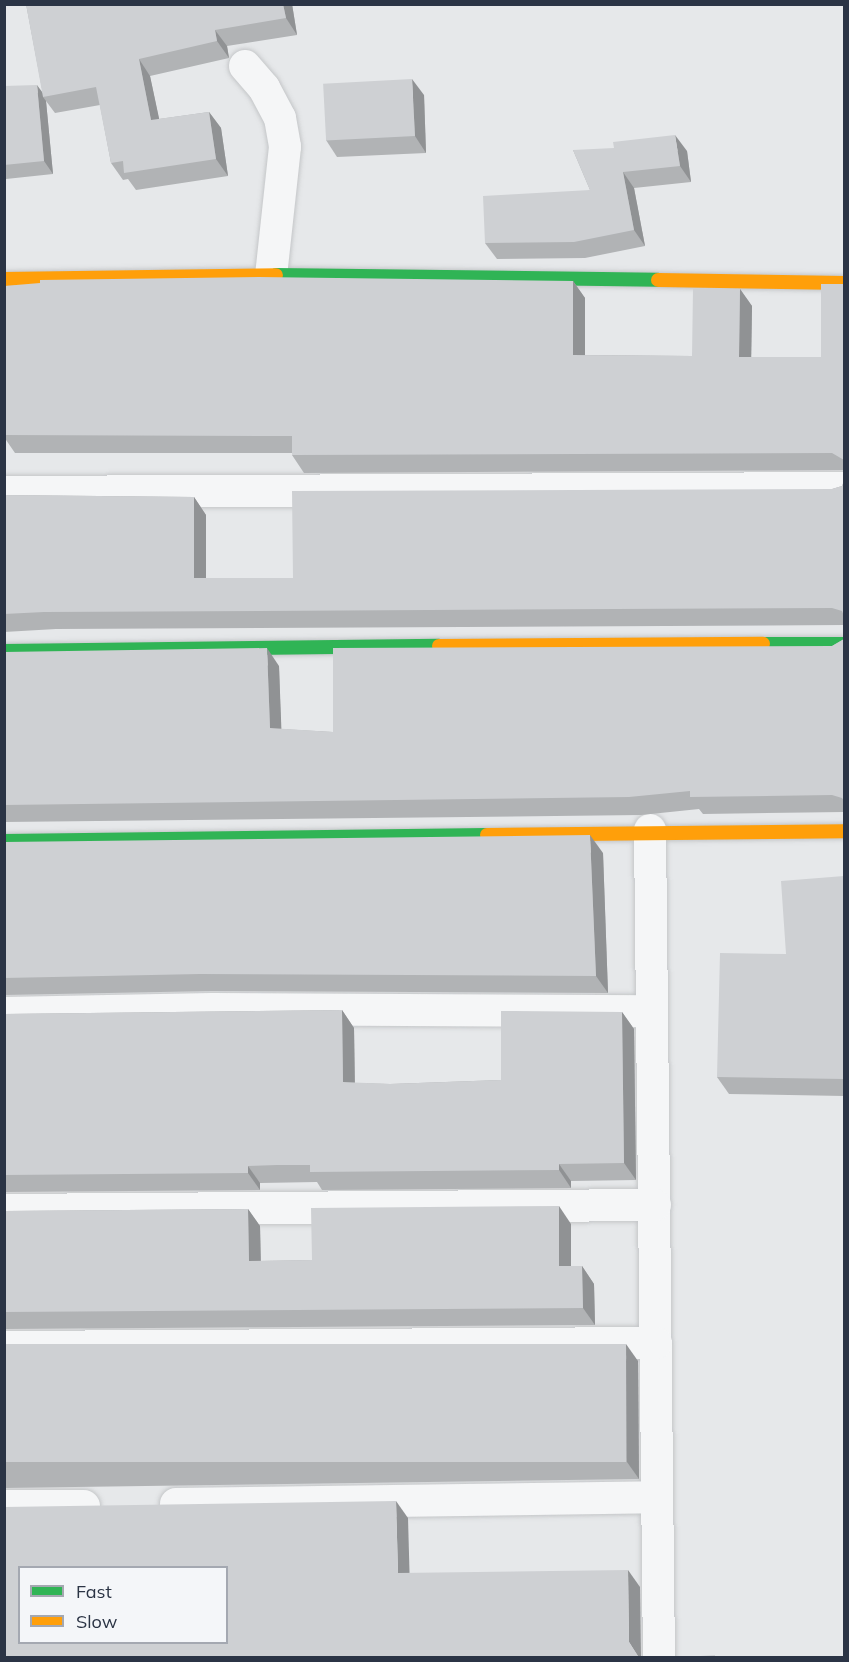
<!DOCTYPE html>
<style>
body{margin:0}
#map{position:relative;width:849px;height:1662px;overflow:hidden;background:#e6e8ea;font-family:Mulish,sans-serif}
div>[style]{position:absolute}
.roads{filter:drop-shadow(0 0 2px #c4c6c8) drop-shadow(0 0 2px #c4c6c8)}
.street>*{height:32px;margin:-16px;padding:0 16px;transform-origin:16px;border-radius:16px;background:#f5f6f7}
.fast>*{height:14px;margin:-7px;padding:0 7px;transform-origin:7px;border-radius:7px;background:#30b455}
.slow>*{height:14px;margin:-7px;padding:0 7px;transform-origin:7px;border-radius:7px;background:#ff9f0a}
.wall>*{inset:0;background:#b1b3b5}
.shaded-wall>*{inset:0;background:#909294}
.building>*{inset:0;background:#ced0d3;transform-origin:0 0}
span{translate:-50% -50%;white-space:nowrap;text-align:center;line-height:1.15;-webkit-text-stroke:5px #f4f6f9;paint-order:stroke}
.frame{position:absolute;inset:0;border:6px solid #2b3445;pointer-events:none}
.legend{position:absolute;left:18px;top:1566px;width:210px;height:78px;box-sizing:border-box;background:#f4f6f9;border:2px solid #a4a8b1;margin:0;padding:8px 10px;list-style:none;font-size:18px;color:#2b3445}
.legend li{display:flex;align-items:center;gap:12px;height:30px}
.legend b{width:30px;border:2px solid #a4a8b1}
</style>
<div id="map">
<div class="roads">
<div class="street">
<div style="left:245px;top:66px;width:29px;rotate:49deg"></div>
<div style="left:264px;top:88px;width:34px;rotate:62deg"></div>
<div style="left:280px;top:118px;width:29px;rotate:80deg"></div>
<div style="left:285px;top:147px;width:129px;rotate:96.2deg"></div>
<div style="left:4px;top:492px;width:840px;rotate:-0.27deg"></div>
<div style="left:650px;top:830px;width:828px;rotate:89.38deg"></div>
<div style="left:4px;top:1013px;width:208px;rotate:-1.1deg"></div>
<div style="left:212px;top:1009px;width:440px;rotate:0.3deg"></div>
<div style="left:4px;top:1210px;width:651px;rotate:-0.44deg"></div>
<div style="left:4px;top:1347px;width:652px;rotate:-0.35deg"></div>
<div style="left:176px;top:1504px;width:479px;rotate:-0.8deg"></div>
<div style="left:4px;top:1506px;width:80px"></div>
</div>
<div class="fast">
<div style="left:276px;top:275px;width:382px;rotate:0.7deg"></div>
<div style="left:763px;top:644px;width:81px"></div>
<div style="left:4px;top:651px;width:435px;rotate:-0.7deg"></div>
<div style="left:4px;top:841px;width:483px;rotate:-0.7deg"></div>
</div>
<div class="slow">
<div style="left:4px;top:279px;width:272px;rotate:-0.8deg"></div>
<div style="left:658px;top:280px;width:186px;rotate:0.9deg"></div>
<div style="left:439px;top:646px;width:324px;rotate:-0.4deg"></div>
<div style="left:487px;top:835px;width:357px;rotate:-0.6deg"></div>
</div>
</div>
<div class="wall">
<div style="clip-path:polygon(26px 4px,292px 4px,297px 35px,227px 46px,229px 58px,150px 76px,159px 119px,209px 112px,221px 128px,228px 176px,136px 190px,128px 179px,123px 180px,111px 163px,100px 105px,55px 113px,46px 101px,53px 174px,6px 179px,4px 176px,4px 86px,43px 94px)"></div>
<div style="clip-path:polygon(424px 95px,426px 153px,337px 157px,326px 140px)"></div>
<div style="clip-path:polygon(573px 150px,687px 151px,691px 182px,634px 188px,645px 246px,585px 258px,497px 259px,485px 243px,590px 190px)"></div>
<div style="clip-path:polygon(573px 281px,585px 298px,585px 355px,692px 356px,740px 289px,752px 306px,751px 357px,821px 357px,844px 284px,844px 470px,304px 473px,292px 455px,292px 453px,15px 453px,4px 437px,4px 286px)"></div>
<div style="clip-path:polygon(844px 481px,844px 625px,56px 629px,4px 632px,4px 495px,194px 497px,206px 515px,206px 578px,293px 578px,832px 489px,842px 486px)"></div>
<div style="clip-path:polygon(844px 639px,844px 812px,703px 814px,699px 809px,641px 815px,4px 822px,4px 652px,279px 666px,281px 729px,333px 732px,832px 646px)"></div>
<div style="clip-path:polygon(4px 842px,603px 853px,608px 993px,212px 991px,4px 995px)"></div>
<div style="clip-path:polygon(844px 876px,844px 1096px,729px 1094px,717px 1077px,786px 954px)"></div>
<div style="clip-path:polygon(342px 1010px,354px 1028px,355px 1083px,390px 1084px,501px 1080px,622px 1012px,634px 1029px,636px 1180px,571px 1181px,571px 1188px,322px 1190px,317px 1182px,260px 1183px,260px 1190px,4px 1192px,4px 1014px)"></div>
<div style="clip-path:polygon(248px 1209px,260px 1226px,261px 1261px,312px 1260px,571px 1224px,571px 1266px,582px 1266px,594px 1284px,595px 1325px,4px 1329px,4px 1211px)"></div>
<div style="clip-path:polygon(4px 1348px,638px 1361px,639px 1479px,4px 1488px)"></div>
</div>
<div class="shaded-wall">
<div style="clip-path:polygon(283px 4px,292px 4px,297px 35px,286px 18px)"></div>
<div style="clip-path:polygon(215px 30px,227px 46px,229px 58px,217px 41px)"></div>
<div style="clip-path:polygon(139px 59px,150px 76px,163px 137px,151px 120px)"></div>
<div style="clip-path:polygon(412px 79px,424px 95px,426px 153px,415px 136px)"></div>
<div style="clip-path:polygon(37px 85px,45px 96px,43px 97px,46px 101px,53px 174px,44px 161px)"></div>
<div style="clip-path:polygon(209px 112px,221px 128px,228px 176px,216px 159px)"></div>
<div style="clip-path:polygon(675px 135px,687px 151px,691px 182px,680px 166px)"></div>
<div style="clip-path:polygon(623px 172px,634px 188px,645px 246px,634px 230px)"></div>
<div style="clip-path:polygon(573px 281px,585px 298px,585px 372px,573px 355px)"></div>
<div style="clip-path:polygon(740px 289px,752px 306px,751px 374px,739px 357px)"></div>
<div style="clip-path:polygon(194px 497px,206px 515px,206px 596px,194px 578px)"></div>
<div style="clip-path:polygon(267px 648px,279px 666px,282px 745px,270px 728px)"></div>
<div style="clip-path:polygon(590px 835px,603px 853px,608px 993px,596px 976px)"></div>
<div style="clip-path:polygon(342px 1010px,354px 1028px,355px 1100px,343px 1082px)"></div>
<div style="clip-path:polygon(622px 1012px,634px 1029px,636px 1180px,624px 1163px)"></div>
<div style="clip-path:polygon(559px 1164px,571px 1181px,571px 1188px,559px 1170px)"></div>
<div style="clip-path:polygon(248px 1166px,260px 1183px,260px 1190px,248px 1173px)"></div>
<div style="clip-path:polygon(559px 1206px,571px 1224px,571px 1284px,559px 1266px)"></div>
<div style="clip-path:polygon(248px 1209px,260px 1226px,261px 1278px,249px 1261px)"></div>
<div style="clip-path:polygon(582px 1266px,594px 1284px,595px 1325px,583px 1308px)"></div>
<div style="clip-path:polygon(626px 1344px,638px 1361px,639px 1479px,627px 1462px)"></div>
<div style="clip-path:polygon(396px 1501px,408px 1518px,410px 1590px,398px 1573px)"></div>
<div style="clip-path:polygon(628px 1570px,640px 1587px,641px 1658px,639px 1658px,629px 1642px)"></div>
</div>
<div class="building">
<div style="clip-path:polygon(26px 4px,283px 4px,286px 18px,215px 30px,217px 41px,139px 59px,151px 120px,209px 112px,216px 159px,124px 173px,123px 161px,111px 163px,96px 87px,43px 97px)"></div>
<div style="left:412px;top:79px;width:57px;height:89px;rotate:87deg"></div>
<div style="clip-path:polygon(37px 85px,44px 161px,4px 165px,4px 86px)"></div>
<div style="clip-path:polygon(675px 135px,680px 166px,623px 172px,634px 230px,574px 242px,485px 243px,483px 196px,590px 190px,573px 150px,614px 148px,613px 142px)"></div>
<div style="clip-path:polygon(259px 277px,573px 281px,573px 355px,692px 356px,693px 289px,740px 289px,739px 357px,821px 357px,821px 284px,844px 284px,844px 460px,832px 453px,292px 455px,292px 436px,4px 435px,4px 286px,40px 283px,40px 280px)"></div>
<div style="clip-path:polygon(844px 481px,844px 616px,842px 611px,832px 608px,44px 612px,4px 614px,4px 495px,194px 497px,194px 578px,293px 578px,292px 491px,832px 489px,842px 486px)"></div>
<div style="clip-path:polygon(844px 639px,844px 801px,842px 798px,832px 795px,690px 797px,690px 791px,629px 797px,4px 805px,4px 652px,267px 648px,270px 728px,333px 732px,333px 648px,832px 646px)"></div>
<div style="clip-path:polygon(590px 835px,596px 976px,200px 974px,4px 978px,4px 842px)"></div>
<div style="clip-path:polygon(844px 876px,844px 1079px,717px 1077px,720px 953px,786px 954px,781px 881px)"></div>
<div style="clip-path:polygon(342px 1010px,343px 1082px,390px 1084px,501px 1080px,501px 1011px,622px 1012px,624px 1163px,559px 1164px,559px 1170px,310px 1172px,310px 1165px,277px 1165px,248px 1166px,248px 1173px,4px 1175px,4px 1014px)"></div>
<div style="clip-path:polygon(559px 1206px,559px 1266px,582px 1266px,583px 1308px,4px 1312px,4px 1211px,248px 1209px,249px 1261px,312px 1260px,311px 1208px)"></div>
<div style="left:626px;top:1344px;width:118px;height:622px;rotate:90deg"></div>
<div style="clip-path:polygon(evenodd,396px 1501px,398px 1573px,628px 1570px,629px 1642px,638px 1656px,642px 1658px,4px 1658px,4px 1507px,396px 1501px,20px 1568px,226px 1568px,226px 1642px,20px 1642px,20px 1568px)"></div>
<div style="clip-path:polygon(715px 1655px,715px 1658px,671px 1658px)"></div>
</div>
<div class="frame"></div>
<ul class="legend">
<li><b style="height:8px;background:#30b455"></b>Fast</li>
<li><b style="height:8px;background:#ff9f0a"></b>Slow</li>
</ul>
</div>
